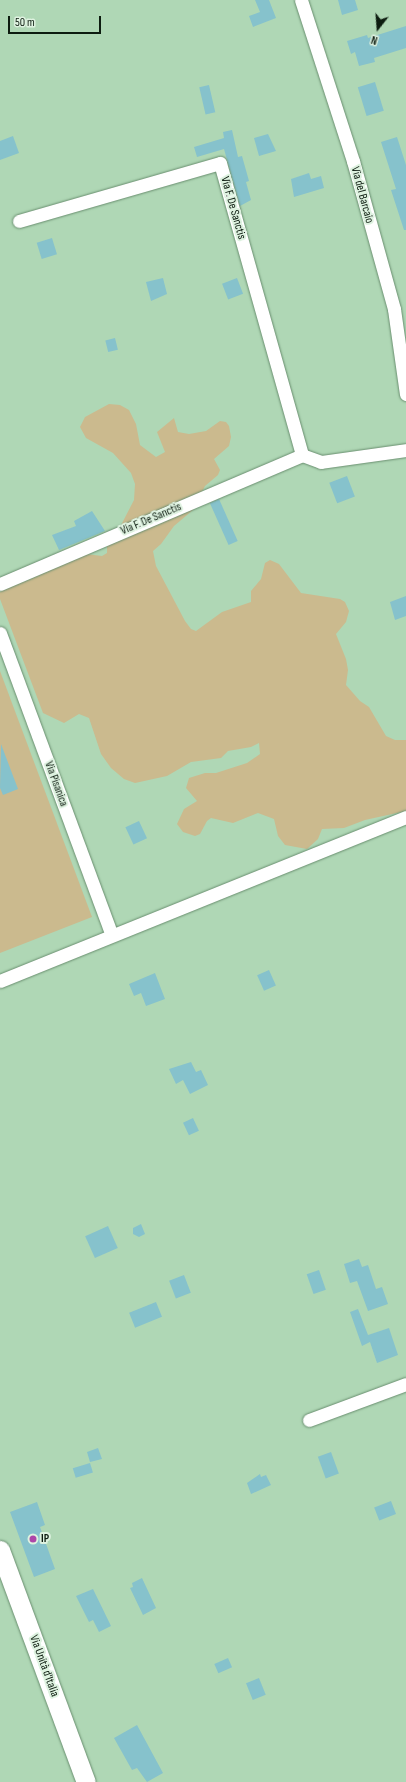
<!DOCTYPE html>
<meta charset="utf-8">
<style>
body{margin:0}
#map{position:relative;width:406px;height:1782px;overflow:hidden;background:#afd7b5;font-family:"Sofia Sans Condensed",sans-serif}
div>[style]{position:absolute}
.green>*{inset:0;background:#cbba8e}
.building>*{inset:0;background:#86c2cc;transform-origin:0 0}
.roads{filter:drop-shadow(0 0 1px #698e6f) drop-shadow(0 0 1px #698e6f)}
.minor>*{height:13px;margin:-6.5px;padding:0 6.5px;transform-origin:6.5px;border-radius:6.5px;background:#fff}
.secondary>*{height:19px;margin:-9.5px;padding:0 9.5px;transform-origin:9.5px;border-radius:9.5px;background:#fff}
.dots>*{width:11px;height:11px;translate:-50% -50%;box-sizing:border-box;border:2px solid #def2e0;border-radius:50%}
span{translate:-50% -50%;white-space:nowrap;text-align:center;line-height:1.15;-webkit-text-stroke:4px #def2e0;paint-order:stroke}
.street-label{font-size:12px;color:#0d1c10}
.poi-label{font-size:12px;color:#0d1c10;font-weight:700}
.left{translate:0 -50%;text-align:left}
.north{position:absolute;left:358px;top:8px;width:40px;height:40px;-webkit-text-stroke:3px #def2e0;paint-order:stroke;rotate:197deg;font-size:11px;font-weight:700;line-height:16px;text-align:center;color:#0d1c10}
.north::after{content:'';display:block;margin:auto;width:14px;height:18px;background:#0d1c10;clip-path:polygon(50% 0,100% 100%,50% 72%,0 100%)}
.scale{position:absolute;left:8px;top:16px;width:93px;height:18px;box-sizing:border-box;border:2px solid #0d1c10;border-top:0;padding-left:5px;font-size:12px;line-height:14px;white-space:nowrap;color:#0d1c10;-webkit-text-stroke:3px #def2e0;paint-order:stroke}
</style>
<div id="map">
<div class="green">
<div style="clip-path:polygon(109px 404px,120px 405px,129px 410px,136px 424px,140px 445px,156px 457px,165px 452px,157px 432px,174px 418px,178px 432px,189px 434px,206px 431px,220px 421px,226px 422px,229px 426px,231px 437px,229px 446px,214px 459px,220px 470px,218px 475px,205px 486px,193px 510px,174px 526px,161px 544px,153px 551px,156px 566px,185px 621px,191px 629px,196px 631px,222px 612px,251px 602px,251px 591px,261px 579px,265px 563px,270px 560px,279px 564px,301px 593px,340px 599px,345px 602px,349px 611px,346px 622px,336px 634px,346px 659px,348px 670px,346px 685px,360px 701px,369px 707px,386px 736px,395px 740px,406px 740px,406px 811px,365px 820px,344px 828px,322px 829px,318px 839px,307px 849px,285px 845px,278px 836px,274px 819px,258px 813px,233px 823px,211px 818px,207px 821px,200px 834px,195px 836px,183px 832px,177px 824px,184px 809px,197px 801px,186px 788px,189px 778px,205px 773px,216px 773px,247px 763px,260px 754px,259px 743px,251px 747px,228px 751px,221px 758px,191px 762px,167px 776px,135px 783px,124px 779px,111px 768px,101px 754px,89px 718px,79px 714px,64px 723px,43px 713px,0 599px,0 592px,7px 586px,28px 580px,52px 565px,86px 554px,102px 556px,107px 553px,107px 542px,118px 531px,134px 500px,135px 484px,131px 473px,113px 453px,86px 438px,80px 427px,85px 417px)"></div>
<div style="clip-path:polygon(0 671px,92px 917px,0 953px)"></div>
</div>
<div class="building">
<div style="clip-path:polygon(255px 0,269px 0,276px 18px,253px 27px,249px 16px,260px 12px)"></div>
<div style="clip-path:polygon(338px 0,355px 0,358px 10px,342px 15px)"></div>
<div style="clip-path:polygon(406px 26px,406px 48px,374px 58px,375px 62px,359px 66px,355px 52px,351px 54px,347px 41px,367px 35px,368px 38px)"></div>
<div style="left:375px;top:82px;width:30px;height:18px;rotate:73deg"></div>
<div style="left:209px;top:85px;width:28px;height:10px;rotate:77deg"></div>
<div style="clip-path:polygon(232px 130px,238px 157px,242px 156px,249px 181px,246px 182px,251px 200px,240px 206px,224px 149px,197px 157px,194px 147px,224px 138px,223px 132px)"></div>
<div style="clip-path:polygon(268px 134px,276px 151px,259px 156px,254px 138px)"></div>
<div style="clip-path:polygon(13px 136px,19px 153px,0 160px,0 141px)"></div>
<div style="clip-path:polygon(397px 137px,406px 165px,406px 230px,404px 230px,391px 190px,396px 189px,381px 142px)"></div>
<div style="clip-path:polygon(309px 173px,311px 179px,321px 176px,324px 188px,294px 197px,291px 179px)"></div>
<div style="left:52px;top:238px;width:17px;height:16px;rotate:73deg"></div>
<div style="clip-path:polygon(163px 278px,167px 294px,151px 301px,146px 282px)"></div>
<div style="left:237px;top:278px;width:17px;height:16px;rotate:69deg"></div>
<div style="left:115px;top:338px;width:12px;height:10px;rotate:76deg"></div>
<div style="left:347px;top:476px;width:22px;height:19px;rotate:69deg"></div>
<div style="left:219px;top:499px;width:46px;height:10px;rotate:66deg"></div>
<div style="clip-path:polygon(92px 511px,105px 531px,59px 550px,52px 535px,76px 526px,74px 521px)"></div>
<div style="clip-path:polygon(406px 596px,406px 616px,395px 620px,390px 602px)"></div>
<div style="clip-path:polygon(1px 744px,18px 789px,3px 795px,0 788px)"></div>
<div style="left:139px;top:821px;width:19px;height:15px;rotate:65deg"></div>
<div style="left:269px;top:970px;width:17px;height:13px;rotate:66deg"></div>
<div style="clip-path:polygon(155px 973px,165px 999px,146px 1006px,141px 993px,134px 996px,129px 984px)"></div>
<div style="clip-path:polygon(191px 1062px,196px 1072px,201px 1070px,208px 1085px,190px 1094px,183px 1080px,176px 1084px,169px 1069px)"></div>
<div style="left:193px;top:1118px;width:14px;height:11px;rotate:65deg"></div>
<div style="clip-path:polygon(141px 1224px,145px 1234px,139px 1237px,133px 1234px,133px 1228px)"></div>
<div style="left:108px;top:1226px;width:24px;height:25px;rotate:66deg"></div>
<div style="clip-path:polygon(359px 1259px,362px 1267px,368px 1265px,376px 1289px,382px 1287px,388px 1304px,368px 1311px,357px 1281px,350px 1283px,344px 1264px)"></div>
<div style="left:319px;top:1270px;width:21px;height:13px;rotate:71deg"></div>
<div style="left:184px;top:1275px;width:19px;height:16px;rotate:69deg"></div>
<div style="left:156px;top:1302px;width:16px;height:29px;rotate:68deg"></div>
<div style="clip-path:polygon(358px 1309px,368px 1335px,389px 1328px,398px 1355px,377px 1363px,370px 1342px,362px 1346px,350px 1312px)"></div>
<div style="clip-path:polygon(98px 1448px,102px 1459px,90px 1462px,87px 1452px)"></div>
<div style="left:331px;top:1452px;width:23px;height:14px;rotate:70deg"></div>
<div style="left:90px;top:1463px;width:10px;height:18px;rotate:73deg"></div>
<div style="clip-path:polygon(260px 1474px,261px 1477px,266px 1475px,271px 1485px,251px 1494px,247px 1483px)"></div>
<div style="left:391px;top:1501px;width:14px;height:18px;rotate:69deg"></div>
<div style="clip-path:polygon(37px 1502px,45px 1525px,40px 1527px,55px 1569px,34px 1577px,10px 1512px)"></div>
<div style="clip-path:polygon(142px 1578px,156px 1608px,143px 1615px,130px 1588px,133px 1587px,132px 1583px)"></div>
<div style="clip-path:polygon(93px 1589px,111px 1626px,99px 1632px,93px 1620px,89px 1622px,76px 1596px)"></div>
<div style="left:228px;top:1658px;width:10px;height:15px;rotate:66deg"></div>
<div style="left:259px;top:1678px;width:18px;height:14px;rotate:68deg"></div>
<div style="clip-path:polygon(137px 1725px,163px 1773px,147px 1782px,137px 1768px,132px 1770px,114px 1738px)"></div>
</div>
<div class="roads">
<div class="minor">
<div style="left:301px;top:0;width:169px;rotate:72.1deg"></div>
<div style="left:353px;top:161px;width:154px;rotate:74.5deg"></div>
<div style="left:394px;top:309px;width:86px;rotate:82deg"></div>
<div style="left:19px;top:221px;width:209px;rotate:-16.1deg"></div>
<div style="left:220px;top:163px;width:303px;rotate:74.3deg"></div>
<div style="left:302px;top:455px;width:20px;rotate:20deg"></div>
<div style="left:321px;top:462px;width:86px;rotate:-8deg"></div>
<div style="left:0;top:584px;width:328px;rotate:-23.1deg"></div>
<div style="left:0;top:633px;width:322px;rotate:69.7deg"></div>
<div style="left:0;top:981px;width:438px;rotate:-22deg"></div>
<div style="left:309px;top:1420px;width:103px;rotate:-20.4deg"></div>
</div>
<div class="secondary">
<div style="left:0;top:1550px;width:247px;rotate:69.7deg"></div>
</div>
</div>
<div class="dots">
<div style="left:33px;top:1539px;background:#ad46a9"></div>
</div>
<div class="street-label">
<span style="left:362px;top:195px;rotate:75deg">Via del Barcaio</span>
<span style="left:233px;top:208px;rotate:74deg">Via F. De Sanctis</span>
<span style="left:151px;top:519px;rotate:-23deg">Via F. De Sanctis</span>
<span style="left:56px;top:784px;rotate:70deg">Via Pisanica</span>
<span style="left:44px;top:1666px;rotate:70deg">Via Unità d'Italia</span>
</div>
<div class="poi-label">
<span class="left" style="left:41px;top:1539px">IP</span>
</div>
<div class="north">N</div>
<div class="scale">50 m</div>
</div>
